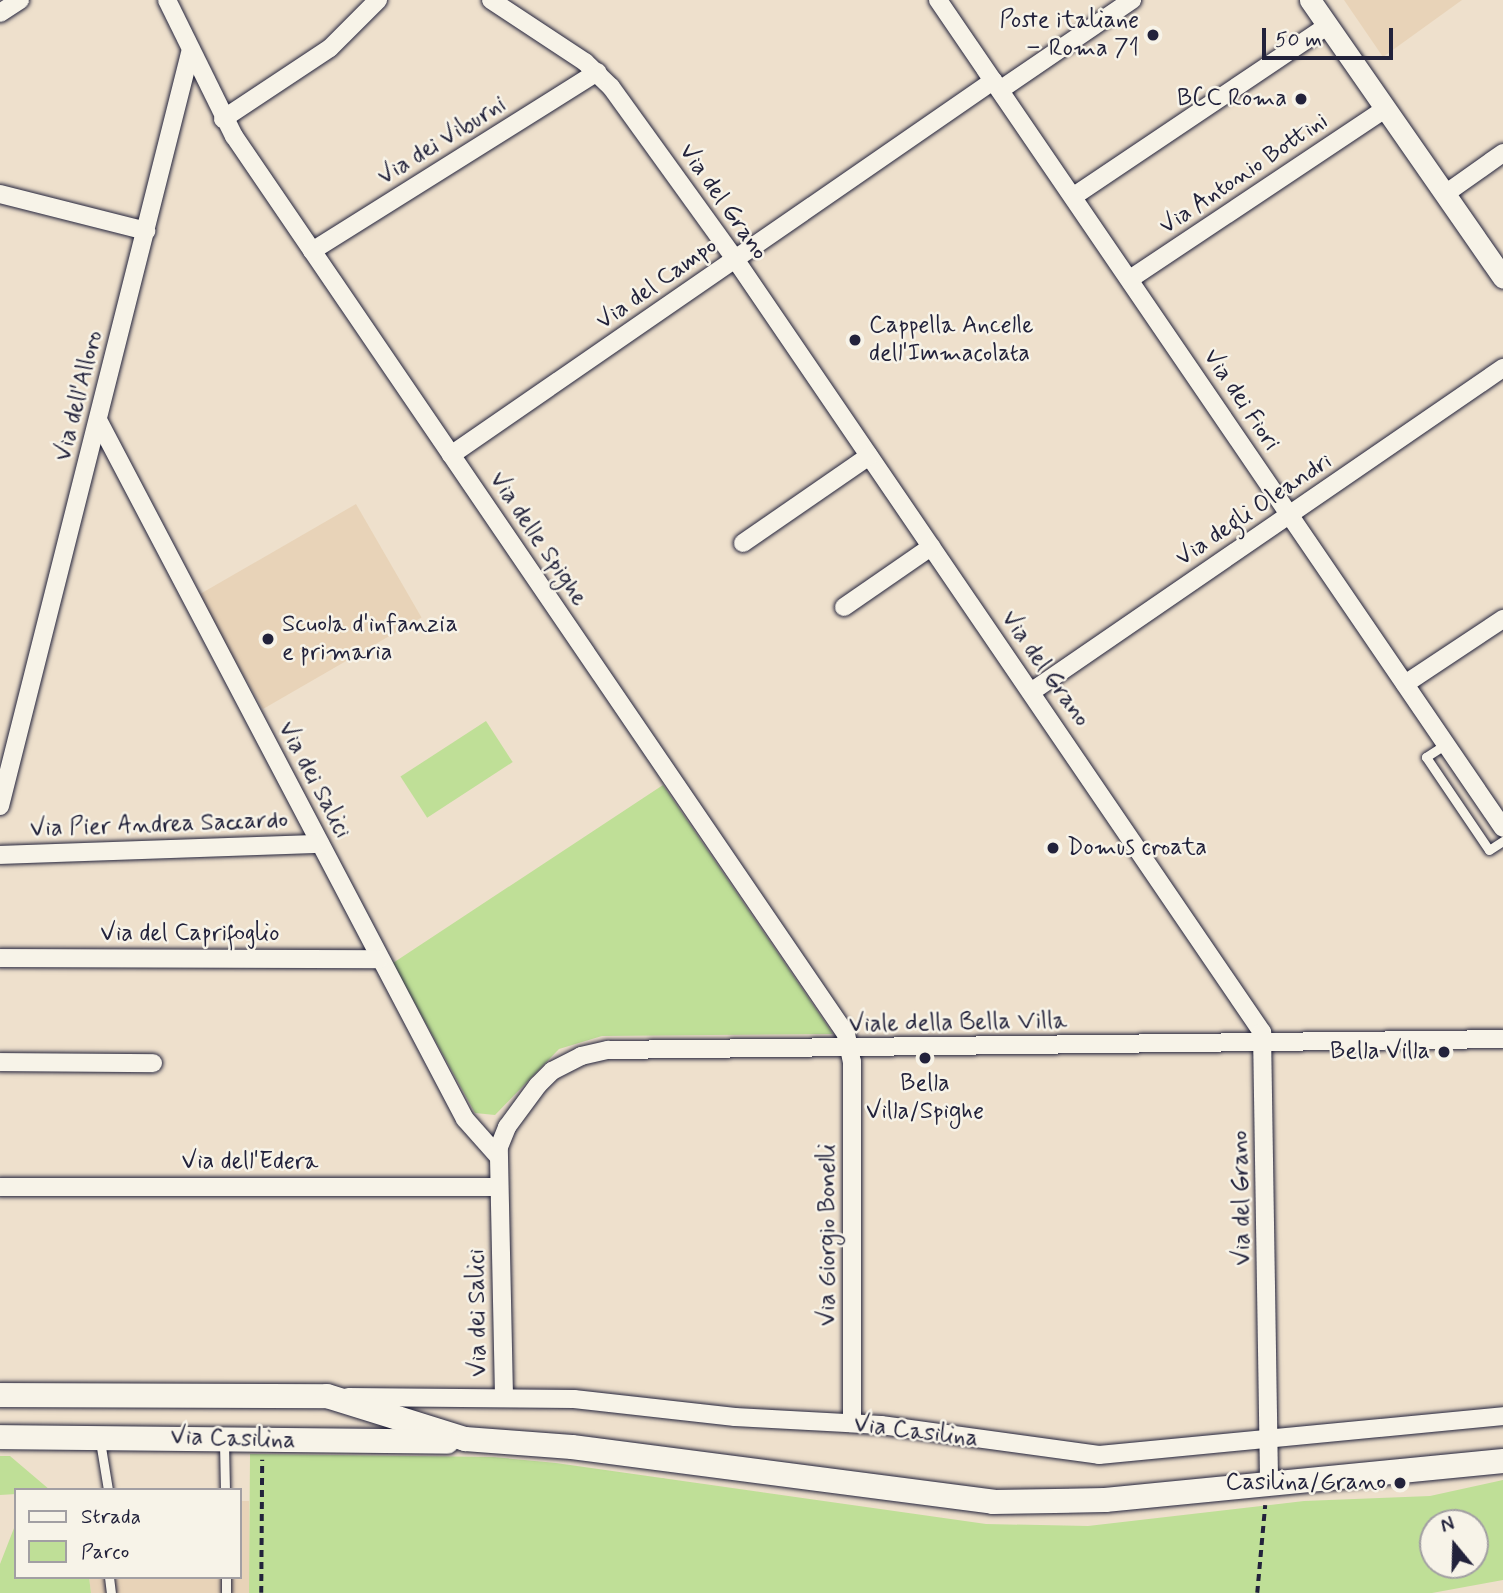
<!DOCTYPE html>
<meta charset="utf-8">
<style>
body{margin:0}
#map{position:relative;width:1503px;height:1593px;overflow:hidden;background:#eee0cc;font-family:Mynerve,sans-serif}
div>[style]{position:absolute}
.built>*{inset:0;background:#e8d3b8;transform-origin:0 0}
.green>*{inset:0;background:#bfdf97;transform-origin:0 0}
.path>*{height:3.5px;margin-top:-1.75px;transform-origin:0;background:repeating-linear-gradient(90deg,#22223b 0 7px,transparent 0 12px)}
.roads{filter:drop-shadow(0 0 2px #22223b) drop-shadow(0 0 2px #22223b)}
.service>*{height:9px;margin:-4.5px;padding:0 4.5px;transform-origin:4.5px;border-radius:4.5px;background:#f7f3e8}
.minor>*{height:18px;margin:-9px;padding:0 9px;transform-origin:9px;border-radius:9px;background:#f7f3e8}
.tertiary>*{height:21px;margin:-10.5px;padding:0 10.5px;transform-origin:10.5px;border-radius:10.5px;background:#f7f3e8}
.secondary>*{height:24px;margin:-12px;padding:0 12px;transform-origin:12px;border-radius:12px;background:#f7f3e8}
.dots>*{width:19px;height:19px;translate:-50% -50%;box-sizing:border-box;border:4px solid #f7f3e8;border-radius:50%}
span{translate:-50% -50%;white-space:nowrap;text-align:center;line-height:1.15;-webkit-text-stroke:5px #f7f3e8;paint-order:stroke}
.poi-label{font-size:24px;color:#22223b}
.right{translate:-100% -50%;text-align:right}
.left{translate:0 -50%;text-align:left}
.street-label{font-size:24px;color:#22223b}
.legend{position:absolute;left:14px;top:1488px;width:228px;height:91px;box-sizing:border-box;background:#f7f3e8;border:2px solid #a29fa3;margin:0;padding:9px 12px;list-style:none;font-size:21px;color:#22223b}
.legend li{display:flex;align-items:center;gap:14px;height:35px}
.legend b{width:35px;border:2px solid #a29fa3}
.north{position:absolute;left:1419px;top:1509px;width:70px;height:70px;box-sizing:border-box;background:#f7f3e8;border:2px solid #a29fa3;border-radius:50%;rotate:341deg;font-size:19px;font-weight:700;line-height:28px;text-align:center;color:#22223b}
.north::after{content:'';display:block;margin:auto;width:24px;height:32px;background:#22223b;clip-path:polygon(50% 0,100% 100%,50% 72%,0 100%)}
.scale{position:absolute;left:1262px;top:28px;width:131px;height:32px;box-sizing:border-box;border:4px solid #22223b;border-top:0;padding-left:9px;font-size:21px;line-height:24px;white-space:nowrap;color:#22223b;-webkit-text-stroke:5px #f7f3e8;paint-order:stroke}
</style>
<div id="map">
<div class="built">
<div style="clip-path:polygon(1344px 0,1462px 0,1383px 57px)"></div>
<div style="left:356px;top:504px;width:131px;height:183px;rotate:60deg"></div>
<div style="clip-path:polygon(240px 1501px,249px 1501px,250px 1593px,91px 1593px,89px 1577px,240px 1577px)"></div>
</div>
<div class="green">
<div style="left:486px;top:721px;width:49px;height:102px;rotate:57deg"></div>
<div style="clip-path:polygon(663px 785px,833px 1034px,602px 1036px,559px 1049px,495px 1115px,475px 1113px,393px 963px)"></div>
<div style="clip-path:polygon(evenodd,250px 1454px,493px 1457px,556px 1463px,986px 1524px,1088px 1526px,1304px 1501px,1430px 1496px,1503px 1480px,1503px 1580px,1432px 1593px,249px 1593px,250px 1454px,1433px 1523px,1475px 1523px,1475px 1565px,1433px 1565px,1433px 1523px)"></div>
<div style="clip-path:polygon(0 1456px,10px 1456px,50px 1490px,16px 1490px,16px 1494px,0 1495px)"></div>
<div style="clip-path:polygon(16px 1523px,16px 1577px,89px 1577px,91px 1593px,0 1593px,0 1564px)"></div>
</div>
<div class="path">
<div style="left:261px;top:1593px;width:133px;rotate:-89.6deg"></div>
<div style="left:1257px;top:1593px;width:88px;rotate:-84.8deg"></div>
</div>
<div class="roads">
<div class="service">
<div style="left:1446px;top:744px;width:24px;rotate:147deg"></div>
<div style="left:1426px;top:757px;width:112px;rotate:55.9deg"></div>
<div style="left:1489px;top:850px;width:17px;rotate:-33deg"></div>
<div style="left:100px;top:1441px;width:50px;rotate:80.7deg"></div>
<div style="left:224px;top:1443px;width:47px;rotate:88.8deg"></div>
<div style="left:109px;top:1577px;width:16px;rotate:83deg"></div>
<div style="left:226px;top:1577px;width:16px;rotate:90deg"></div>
</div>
<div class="minor">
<div style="left:167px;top:0;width:152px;rotate:63.8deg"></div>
<div style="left:234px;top:136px;width:1087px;rotate:55.73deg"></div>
<div style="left:846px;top:1034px;width:29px;rotate:78deg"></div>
<div style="left:852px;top:1062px;width:360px;rotate:90deg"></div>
<div style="left:491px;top:0;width:113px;rotate:33.4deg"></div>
<div style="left:585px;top:62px;width:36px;rotate:44deg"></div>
<div style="left:611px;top:87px;width:212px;rotate:54.2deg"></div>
<div style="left:735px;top:259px;width:936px;rotate:55.72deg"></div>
<div style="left:1262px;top:1032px;width:453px;rotate:89.1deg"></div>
<div style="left:938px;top:0;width:1002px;rotate:55.69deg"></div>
<div style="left:0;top:13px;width:24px;rotate:-33deg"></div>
<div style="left:1000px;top:90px;width:160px;rotate:-34.3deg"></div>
<div style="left:223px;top:119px;width:128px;rotate:-33.6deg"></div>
<div style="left:330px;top:48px;width:68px;rotate:-45deg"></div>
<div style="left:0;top:194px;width:151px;rotate:14.2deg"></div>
<div style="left:1445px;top:194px;width:71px;rotate:-35.3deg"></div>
<div style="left:1074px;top:196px;width:305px;rotate:-33.9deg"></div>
<div style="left:312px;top:251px;width:337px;rotate:-32.1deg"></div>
<div style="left:1130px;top:279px;width:306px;rotate:-33.7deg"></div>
<div style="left:98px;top:420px;width:789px;rotate:62.3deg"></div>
<div style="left:465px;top:1119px;width:48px;rotate:48.4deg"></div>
<div style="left:451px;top:455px;width:659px;rotate:-34.61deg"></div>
<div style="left:743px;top:543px;width:153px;rotate:-34.6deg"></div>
<div style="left:844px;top:607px;width:106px;rotate:-34.6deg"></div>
<div style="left:1405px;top:684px;width:118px;rotate:-33.6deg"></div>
<div style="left:1031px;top:692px;width:573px;rotate:-34.47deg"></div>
<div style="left:0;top:806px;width:777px;rotate:-75.84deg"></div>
<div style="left:0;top:855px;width:320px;rotate:-2deg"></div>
<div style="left:0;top:958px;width:379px;rotate:0.2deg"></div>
<div style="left:0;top:1062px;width:153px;rotate:0.4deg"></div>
<div style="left:0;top:1187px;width:499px"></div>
<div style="left:504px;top:1396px;width:249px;rotate:-91.2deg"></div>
<div style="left:499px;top:1147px;width:22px;rotate:-68deg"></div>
<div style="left:507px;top:1127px;width:52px;rotate:-53.6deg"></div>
<div style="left:538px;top:1085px;width:20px;rotate:-45deg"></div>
<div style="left:552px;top:1071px;width:33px;rotate:-27deg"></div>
<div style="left:581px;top:1056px;width:28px;rotate:-13deg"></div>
<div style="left:608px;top:1050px;width:895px;rotate:-0.7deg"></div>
<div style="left:348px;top:1397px;width:226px;rotate:0.5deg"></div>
<div style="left:574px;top:1399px;width:162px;rotate:6.4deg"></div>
<div style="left:735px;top:1417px;width:146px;rotate:3.1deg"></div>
<div style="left:881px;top:1425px;width:220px;rotate:7.8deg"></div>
<div style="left:1099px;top:1455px;width:406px;rotate:-5.5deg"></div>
</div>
<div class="tertiary">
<div style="left:1310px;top:0;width:338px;rotate:55.2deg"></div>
</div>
<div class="secondary">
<div style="left:0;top:1395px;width:327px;rotate:0.2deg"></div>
<div style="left:327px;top:1396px;width:145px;rotate:17.3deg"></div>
<div style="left:465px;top:1439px;width:107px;rotate:4.3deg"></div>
<div style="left:572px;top:1447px;width:425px;rotate:7.4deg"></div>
<div style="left:993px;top:1502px;width:112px;rotate:-1deg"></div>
<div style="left:1105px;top:1500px;width:400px;rotate:-5.6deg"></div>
<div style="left:0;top:1437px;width:447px;rotate:0.6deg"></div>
</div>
</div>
<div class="dots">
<div style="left:1153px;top:35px;background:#22223b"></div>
<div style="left:1301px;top:99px;background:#22223b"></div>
<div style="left:855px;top:340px;background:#22223b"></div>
<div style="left:268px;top:639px;background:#22223b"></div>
<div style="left:1053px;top:848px;background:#22223b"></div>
<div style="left:1444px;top:1052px;background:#22223b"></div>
<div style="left:925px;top:1058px;background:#22223b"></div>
<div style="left:1400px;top:1483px;background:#22223b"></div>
</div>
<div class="poi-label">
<span class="right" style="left:1139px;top:35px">Poste italiane<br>– Roma 71</span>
<span class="right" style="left:1287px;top:99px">BCC Roma</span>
<span class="left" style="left:869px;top:340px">Cappella Ancelle<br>dell'Immacolata</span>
<span class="left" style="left:282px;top:639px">Scuola d'infanzia<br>e primaria</span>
<span class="left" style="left:1067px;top:848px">Domus croata</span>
<span class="right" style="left:1430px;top:1052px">Bella Villa</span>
<span style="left:925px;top:1098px">Bella<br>Villa/Spighe</span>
<span class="right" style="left:1386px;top:1483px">Casilina/Grano</span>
</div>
<div class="street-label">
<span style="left:442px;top:141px;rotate:-32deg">Via dei Viburni</span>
<span style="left:1244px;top:174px;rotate:-34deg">Via Antonio Bottini</span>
<span style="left:723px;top:202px;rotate:55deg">Via del Grano</span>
<span style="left:657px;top:284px;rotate:-35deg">Via del Campo</span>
<span style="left:79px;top:396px;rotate:-76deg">Via dell'Alloro</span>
<span style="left:1241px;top:400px;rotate:56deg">Via dei Fiori</span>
<span style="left:1254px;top:510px;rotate:-34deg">Via degli Oleandri</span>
<span style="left:538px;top:539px;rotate:56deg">Via delle Spighe</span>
<span style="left:1045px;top:669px;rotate:55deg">Via del Grano</span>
<span style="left:314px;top:780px;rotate:62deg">Via dei Salici</span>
<span style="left:159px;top:825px;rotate:-2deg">Via Pier Andrea Saccardo</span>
<span style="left:190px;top:934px">Via del Caprifoglio</span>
<span style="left:958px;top:1023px;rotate:-1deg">Viale della Bella Villa</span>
<span style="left:250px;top:1162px">Via dell'Edera</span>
<span style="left:1242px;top:1198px;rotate:-91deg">Via del Grano</span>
<span style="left:828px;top:1235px;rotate:-90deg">Via Giorgio Bonelli</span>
<span style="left:478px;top:1313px;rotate:-91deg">Via dei Salici</span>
<span style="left:916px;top:1432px;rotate:7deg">Via Casilina</span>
<span style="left:233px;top:1439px;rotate:2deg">Via Casilina</span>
</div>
<ul class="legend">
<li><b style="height:9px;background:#f7f3e8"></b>Strada</li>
<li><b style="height:19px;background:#bfdf97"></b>Parco</li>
</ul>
<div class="north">N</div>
<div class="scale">50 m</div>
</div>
